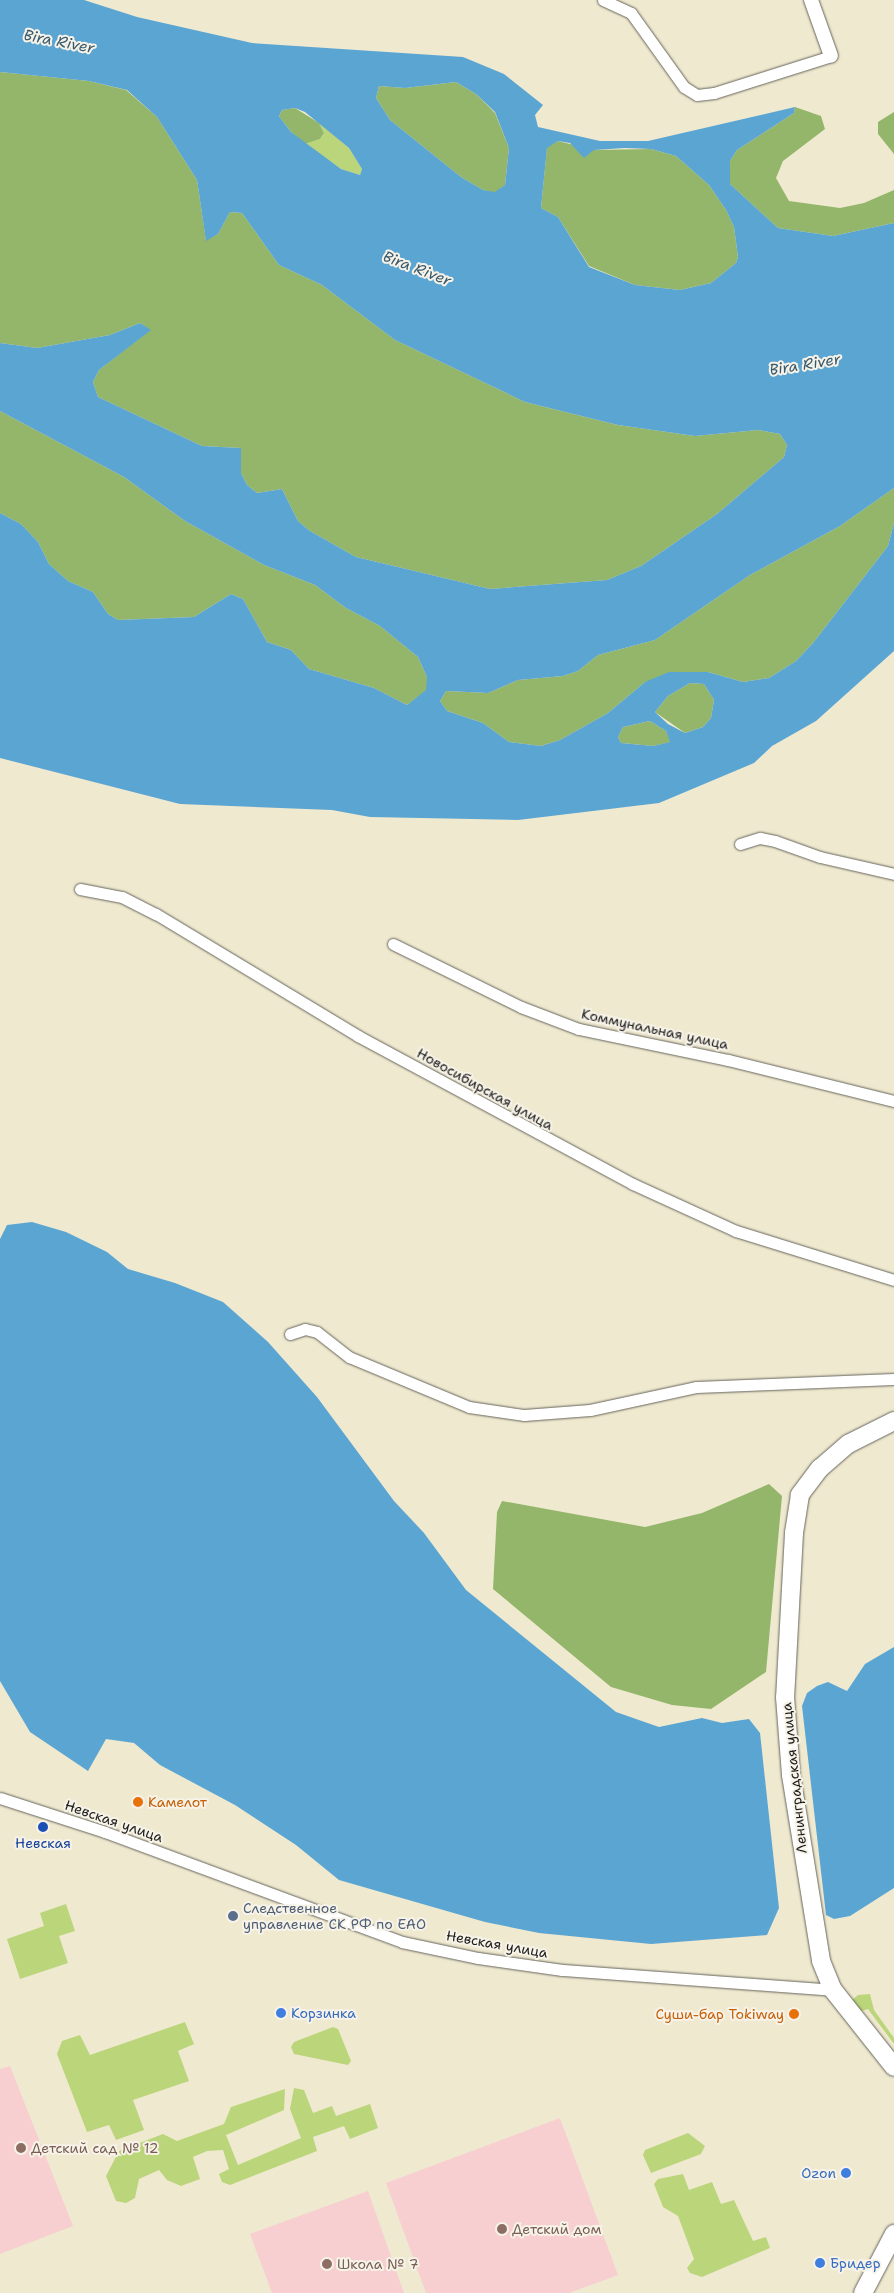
<!DOCTYPE html>
<meta charset="utf-8">
<style>
body{margin:0}
#map{position:relative;width:894px;height:2293px;overflow:hidden;background:#efe9d0;font-family:"Shantell Sans",sans-serif}
div>[style]{position:absolute}
.built>*{inset:0;background:#f7cfd0}
.green>*{inset:0;background:#bbd57a}
.forest>*{inset:0;background:#94b66a}
.water>*{inset:0;background:#5ba5d3}
.roads{filter:drop-shadow(0 0 1px #66645b) drop-shadow(0 0 1px #66645b)}
.minor>*{height:11px;margin:-5.5px;padding:0 5.5px;transform-origin:5.5px;border-radius:5.5px;background:#fff}
.tertiary>*{height:14px;margin:-7px;padding:0 7px;transform-origin:7px;border-radius:7px;background:#fff}
.primary>*{height:18px;margin:-9px;padding:0 9px;transform-origin:9px;border-radius:9px;background:#fff}
.dots>*{width:14px;height:14px;translate:-50% -50%;box-sizing:border-box;border:2px solid #f7f3e8;border-radius:50%}
span{translate:-50% -50%;white-space:nowrap;text-align:center;line-height:1.15;-webkit-text-stroke:4px #f7f3e8;paint-order:stroke}
.street-label{font-size:14px;color:#1c1c1c}
.food-label{font-size:14px;color:#c56008}
.left{translate:0 -50%;text-align:left}
.right{translate:-100% -50%;text-align:right}
.transit-label{font-size:14px;color:#164399}
.service-label{font-size:14px;color:#4e5e75}
.shop-label{font-size:14px;color:#366cbe}
.education-label{font-size:14px;color:#785e54}
.water-label{font-size:15px;color:#385a6e;font-style:italic}
</style>
<div id="map">
<div class="built">
<div style="clip-path:polygon(10px 2066px,73px 2226px,0 2254px,0 2069px)"></div>
<div style="clip-path:polygon(560px 2118px,618px 2275px,569px 2293px,426px 2293px,386px 2183px)"></div>
<div style="clip-path:polygon(368px 2191px,404px 2293px,272px 2293px,250px 2234px)"></div>
</div>
<div class="green">
<div style="clip-path:polygon(319px 123px,349px 148px,362px 169px,360px 175px,341px 169px,305px 144px,320px 139px,324px 133px)"></div>
<div style="clip-path:polygon(66px 1904px,75px 1931px,59px 1936px,68px 1963px,20px 1979px,7px 1939px,44px 1926px,40px 1913px)"></div>
<div style="clip-path:polygon(870px 1994px,874px 2010px,894px 2038px,894px 2044px,868px 2009px,858px 2012px,852px 2007px,852px 2000px,858px 1995px)"></div>
<div style="clip-path:polygon(185px 2022px,194px 2044px,178px 2051px,189px 2081px,133px 2100px,144px 2130px,116px 2140px,109px 2125px,87px 2132px,57px 2054px,62px 2041px,80px 2035px,90px 2055px)"></div>
<div style="clip-path:polygon(333px 2027px,338px 2029px,351px 2061px,348px 2065px,294px 2054px,291px 2047px,294px 2042px)"></div>
<div style="clip-path:polygon(294px 2088px,304px 2090px,313px 2113px,332px 2106px,336px 2116px,370px 2104px,378px 2128px,350px 2139px,344px 2126px,313px 2137px,317px 2151px,230px 2185px,222px 2182px,219px 2174px,229px 2169px,223px 2150px,207px 2151px,193px 2157px,200px 2179px,181px 2186px,167px 2180px,159px 2170px,139px 2179px,135px 2198px,126px 2203px,116px 2201px,106px 2176px,119px 2151px,163px 2134px,177px 2141px,224px 2124px,231px 2107px,285px 2089px,284px 2110px,226px 2135px,238px 2165px,301px 2138px,290px 2109px)"></div>
<div style="clip-path:polygon(688px 2133px,705px 2146px,701px 2154px,651px 2173px,643px 2155px,645px 2150px)"></div>
<div style="clip-path:polygon(683px 2174px,689px 2190px,712px 2182px,721px 2204px,734px 2200px,753px 2241px,766px 2237px,770px 2248px,702px 2277px,690px 2273px,687px 2268px,694px 2259px,678px 2216px,663px 2207px,654px 2184px,658px 2179px)"></div>
</div>
<div class="forest">
<div style="clip-path:polygon(0 72px,89px 81px,126px 90px,157px 117px,197px 180px,206px 240px,218px 234px,230px 212px,242px 213px,279px 265px,322px 285px,395px 340px,525px 402px,618px 425px,695px 436px,758px 430px,780px 434px,787px 445px,784px 457px,717px 514px,641px 566px,607px 580px,490px 589px,356px 557px,310px 531px,298px 521px,282px 489px,257px 493px,247px 485px,241px 473px,241px 448px,202px 446px,98px 397px,93px 382px,99px 370px,150px 330px,140px 323px,110px 335px,37px 348px,0 343px)"></div>
<div style="clip-path:polygon(456px 82px,476px 94px,495px 113px,509px 148px,505px 185px,495px 193px,483px 190px,461px 177px,390px 120px,376px 98px,379px 86px,405px 88px)"></div>
<div style="clip-path:polygon(795px 107px,821px 116px,825px 129px,783px 161px,776px 178px,789px 201px,840px 208px,864px 203px,894px 190px,894px 223px,833px 236px,778px 228px,730px 184px,730px 161px,737px 150px,794px 113px)"></div>
<div style="clip-path:polygon(295px 108px,319px 123px,324px 133px,320px 139px,305px 144px,291px 132px,279px 116px,282px 110px)"></div>
<div style="clip-path:polygon(894px 112px,894px 154px,878px 134px,878px 122px)"></div>
<div style="clip-path:polygon(558px 141px,594px 150px,651px 149px,676px 156px,709px 185px,726px 210px,734px 227px,738px 257px,736px 263px,711px 283px,680px 290px,635px 285px,589px 266px,558px 217px,541px 208px,547px 147px)"></div>
<div style="clip-path:polygon(0 411px,124px 477px,185px 521px,264px 565px,315px 585px,346px 608px,380px 626px,418px 657px,427px 677px,427px 690px,407px 705px,374px 688px,309px 669px,291px 650px,267px 642px,243px 599px,231px 594px,194px 617px,118px 620px,108px 614px,93px 592px,68px 581px,49px 564px,38px 542px,21px 524px,0 513px)"></div>
<div style="clip-path:polygon(894px 488px,894px 523px,888px 546px,813px 643px,796px 661px,769px 678px,743px 682px,708px 672px,645px 682px,608px 713px,560px 740px,541px 746px,509px 742px,483px 723px,447px 711px,440px 701px,446px 691px,488px 693px,518px 680px,563px 676px,578px 671px,598px 655px,655px 640px,750px 575px,840px 526px)"></div>
<div style="clip-path:polygon(690px 683px,704px 684px,714px 700px,711px 718px,703px 727px,685px 733px,655px 712px,668px 696px)"></div>
<div style="clip-path:polygon(650px 721px,666px 731px,671px 742px,653px 746px,621px 743px,618px 737px,623px 727px)"></div>
<div style="clip-path:polygon(769px 1484px,782px 1496px,766px 1672px,711px 1709px,672px 1705px,611px 1687px,493px 1589px,497px 1512px,502px 1501px,645px 1527px,702px 1513px)"></div>
</div>
<div class="water">
<div style="clip-path:polygon(evenodd,0 0,84px 0,137px 17px,252px 43px,463px 57px,504px 74px,543px 105px,535px 115px,538px 127px,600px 141px,648px 141px,795px 107px,794px 113px,737px 150px,730px 161px,730px 184px,778px 228px,833px 236px,894px 223px,894px 488px,840px 526px,750px 575px,655px 640px,598px 655px,578px 671px,563px 676px,518px 680px,488px 693px,446px 691px,440px 701px,447px 711px,483px 723px,509px 742px,541px 746px,560px 740px,608px 713px,645px 682px,669px 672px,708px 672px,743px 682px,769px 678px,796px 661px,813px 643px,888px 546px,894px 523px,894px 651px,816px 721px,772px 746px,754px 763px,659px 803px,518px 820px,370px 817px,332px 810px,180px 804px,0 758px,0 513px,21px 524px,38px 542px,49px 564px,68px 581px,93px 592px,108px 614px,118px 620px,194px 617px,231px 594px,243px 599px,267px 642px,291px 650px,309px 669px,374px 688px,407px 705px,426px 690px,427px 677px,418px 657px,380px 626px,346px 608px,315px 585px,264px 565px,185px 521px,124px 477px,0 411px,0 343px,37px 348px,110px 335px,140px 323px,151px 330px,99px 370px,93px 382px,98px 397px,202px 446px,241px 448px,241px 473px,247px 485px,257px 493px,282px 489px,298px 521px,310px 531px,356px 557px,490px 589px,607px 580px,641px 566px,717px 514px,784px 457px,787px 445px,780px 434px,758px 430px,695px 436px,618px 425px,525px 402px,395px 340px,322px 285px,279px 265px,242px 213px,230px 212px,218px 234px,206px 241px,197px 180px,157px 117px,127px 90px,89px 81px,0 72px,0 0,456px 82px,476px 94px,495px 112px,509px 148px,505px 185px,495px 192px,483px 190px,461px 177px,390px 120px,376px 98px,379px 86px,405px 88px,456px 82px,0 0,295px 108px,305px 112px,349px 148px,362px 169px,360px 175px,341px 169px,291px 132px,279px 116px,282px 110px,295px 108px,0 0,558px 141px,570px 143px,584px 158px,594px 150px,625px 148px,651px 149px,676px 156px,709px 185px,726px 210px,734px 227px,738px 257px,736px 263px,711px 283px,680px 290px,635px 285px,589px 267px,558px 217px,541px 208px,547px 148px,558px 141px,0 0,690px 683px,704px 684px,714px 700px,711px 718px,703px 727px,685px 733px,668px 724px,655px 712px,668px 696px,690px 683px,0 0,650px 721px,666px 731px,670px 742px,653px 746px,621px 743px,618px 737px,623px 727px,650px 721px)"></div>
<div style="clip-path:polygon(32px 1222px,66px 1232px,107px 1252px,128px 1269px,175px 1283px,223px 1302px,268px 1342px,317px 1397px,394px 1501px,424px 1533px,466px 1590px,616px 1712px,659px 1727px,702px 1718px,722px 1723px,749px 1719px,760px 1733px,779px 1908px,767px 1935px,651px 1944px,539px 1933px,485px 1922px,339px 1880px,296px 1845px,235px 1805px,160px 1765px,134px 1743px,106px 1739px,88px 1771px,30px 1732px,0 1681px,0 1239px,7px 1225px)"></div>
<div style="clip-path:polygon(894px 1647px,894px 1888px,850px 1916px,834px 1919px,826px 1915px,802px 1706px,807px 1693px,817px 1686px,828px 1682px,847px 1691px,865px 1664px)"></div>
</div>
<div class="roads">
<div class="minor">
<div style="left:603px;top:0;width:31px;rotate:25deg"></div>
<div style="left:631px;top:13px;width:91px;rotate:54.4deg"></div>
<div style="left:684px;top:87px;width:15px;rotate:32deg"></div>
<div style="left:697px;top:95px;width:17px;rotate:-7deg"></div>
<div style="left:714px;top:93px;width:123px;rotate:-17.5deg"></div>
<div style="left:740px;top:844px;width:21px;rotate:-17deg"></div>
<div style="left:760px;top:838px;width:15px;rotate:11deg"></div>
<div style="left:775px;top:841px;width:48px;rotate:19.6deg"></div>
<div style="left:820px;top:857px;width:76px;rotate:12.9deg"></div>
<div style="left:80px;top:889px;width:43px;rotate:10.8deg"></div>
<div style="left:122px;top:897px;width:38px;rotate:27deg"></div>
<div style="left:156px;top:914px;width:236px;rotate:31.1deg"></div>
<div style="left:358px;top:1036px;width:312px;rotate:28.3deg"></div>
<div style="left:633px;top:1184px;width:113px;rotate:24.5deg"></div>
<div style="left:736px;top:1231px;width:165px;rotate:17.2deg"></div>
<div style="left:393px;top:944px;width:143px;rotate:26.2deg"></div>
<div style="left:521px;top:1007px;width:62px;rotate:20.8deg"></div>
<div style="left:579px;top:1029px;width:152px;rotate:11.8deg"></div>
<div style="left:728px;top:1060px;width:171px;rotate:13.9deg"></div>
<div style="left:290px;top:1334px;width:16px;rotate:-18deg"></div>
<div style="left:305px;top:1329px;width:12px;rotate:14deg"></div>
<div style="left:317px;top:1332px;width:41px;rotate:38deg"></div>
<div style="left:349px;top:1357px;width:130px;rotate:22.6deg"></div>
<div style="left:469px;top:1407px;width:56px;rotate:8.3deg"></div>
<div style="left:524px;top:1415px;width:66px;rotate:-4.3deg"></div>
<div style="left:590px;top:1410px;width:108px;rotate:-12.2deg"></div>
<div style="left:696px;top:1387px;width:198px;rotate:-2.3deg"></div>
<div style="left:0;top:1798px;width:110px;rotate:17.9deg"></div>
<div style="left:105px;top:1832px;width:317px;rotate:20.3deg"></div>
<div style="left:402px;top:1942px;width:78px;rotate:11.9deg"></div>
<div style="left:478px;top:1958px;width:85px;rotate:8.1deg"></div>
<div style="left:562px;top:1970px;width:272px;rotate:4.2deg"></div>
</div>
<div class="tertiary">
<div style="left:811px;top:0;width:59px;rotate:70.3deg"></div>
</div>
<div class="primary">
<div style="left:894px;top:1421px;width:51px;rotate:153.4deg"></div>
<div style="left:848px;top:1444px;width:37px;rotate:139deg"></div>
<div style="left:820px;top:1468px;width:34px;rotate:127deg"></div>
<div style="left:800px;top:1495px;width:38px;rotate:99deg"></div>
<div style="left:794px;top:1533px;width:164px;rotate:93.1deg"></div>
<div style="left:785px;top:1697px;width:78px;rotate:85.6deg"></div>
<div style="left:791px;top:1775px;width:188px;rotate:80.8deg"></div>
<div style="left:821px;top:1961px;width:31px;rotate:68deg"></div>
<div style="left:833px;top:1990px;width:98px;rotate:51.6deg"></div>
<div style="left:863px;top:2293px;width:67px;rotate:-62.3deg"></div>
</div>
</div>
<div class="dots">
<div style="left:138px;top:1802px;background:#e8710a"></div>
<div style="left:43px;top:1827px;background:#1a4fb4"></div>
<div style="left:233px;top:1916px;background:#5c6f8a"></div>
<div style="left:281px;top:2013px;background:#3f7fe0"></div>
<div style="left:794px;top:2014px;background:#e8710a"></div>
<div style="left:21px;top:2148px;background:#8d6e63"></div>
<div style="left:846px;top:2173px;background:#3f7fe0"></div>
<div style="left:502px;top:2229px;background:#8d6e63"></div>
<div style="left:820px;top:2263px;background:#3f7fe0"></div>
<div style="left:327px;top:2264px;background:#8d6e63"></div>
</div>
<div class="street-label">
<span style="left:655px;top:1029px;rotate:12deg">Коммунальная улица</span>
<span style="left:485px;top:1089px;rotate:29deg">Новосибирская улица</span>
<span style="left:794px;top:1778px;rotate:-96deg">Ленинградская улица</span>
<span style="left:114px;top:1821px;rotate:19deg">Невская улица</span>
<span style="left:497px;top:1944px;rotate:10deg">Невская улица</span>
</div>
<div class="food-label">
<span class="left" style="left:148px;top:1802px">Камелот</span>
<span class="right" style="left:784px;top:2014px">Суши-бар Tokiway</span>
</div>
<div class="transit-label">
<span style="left:43px;top:1843px">Невская</span>
</div>
<div class="service-label">
<span class="left" style="left:243px;top:1916px">Следственное<br>управление СК РФ по ЕАО</span>
</div>
<div class="shop-label">
<span class="left" style="left:291px;top:2013px">Корзинка</span>
<span class="right" style="left:836px;top:2173px">Ozon</span>
<span class="left" style="left:830px;top:2263px">Бридер</span>
</div>
<div class="education-label">
<span class="left" style="left:31px;top:2148px">Детский сад № 12</span>
<span class="left" style="left:512px;top:2229px">Детский дом</span>
<span class="left" style="left:337px;top:2264px">Школа № 7</span>
</div>
<div class="water-label">
<span style="left:59px;top:42px;rotate:11deg">Bira River</span>
<span style="left:417px;top:269px;rotate:21deg">Bira River</span>
<span style="left:805px;top:365px;rotate:-9deg">Bira River</span>
</div>
</div>
